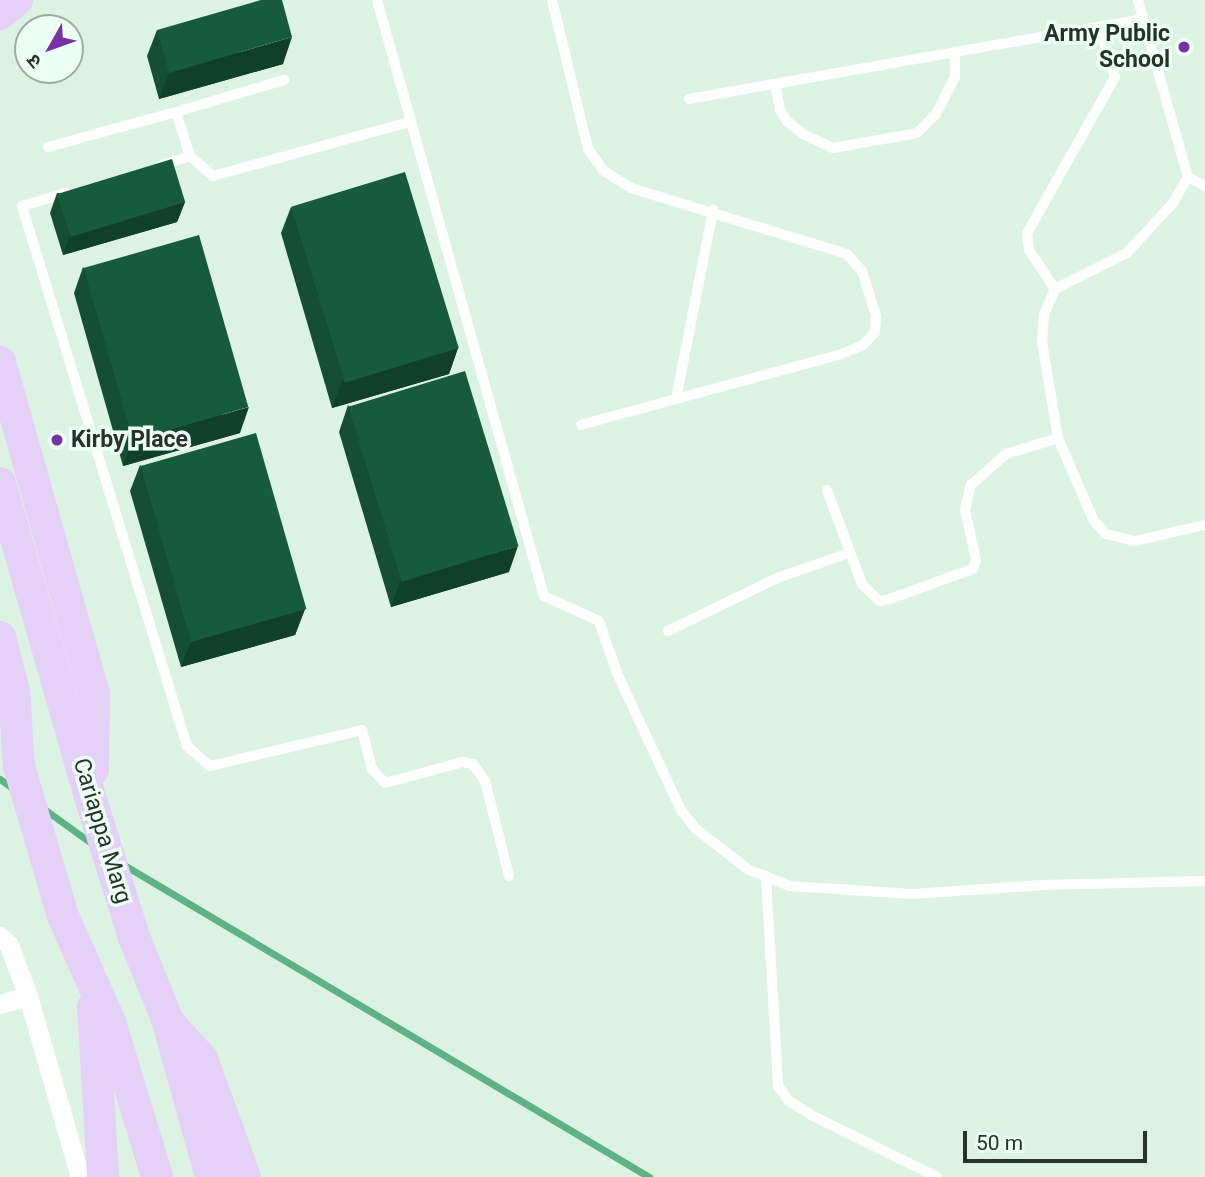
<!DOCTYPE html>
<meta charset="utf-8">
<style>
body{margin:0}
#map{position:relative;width:1205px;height:1177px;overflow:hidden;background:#dcf3e4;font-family:Roboto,"Noto Sans Devanagari",sans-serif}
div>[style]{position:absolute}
.stream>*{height:7px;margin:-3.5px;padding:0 3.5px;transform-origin:3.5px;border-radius:3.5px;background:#5fb285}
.lane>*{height:10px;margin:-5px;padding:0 5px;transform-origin:5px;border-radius:5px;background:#fff}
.street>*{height:19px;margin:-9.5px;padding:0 9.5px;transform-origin:9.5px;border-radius:9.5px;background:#fff}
.primary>*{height:32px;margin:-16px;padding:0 16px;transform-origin:16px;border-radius:16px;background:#e5d0f7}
.wall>*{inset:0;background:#154e33}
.shaded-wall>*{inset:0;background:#114029}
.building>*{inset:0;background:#185b3b;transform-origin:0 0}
.dots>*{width:19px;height:19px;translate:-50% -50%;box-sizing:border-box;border:4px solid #ecfff3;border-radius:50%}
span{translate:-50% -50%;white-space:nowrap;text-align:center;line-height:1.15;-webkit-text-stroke:7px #ecfff3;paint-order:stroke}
.poi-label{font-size:23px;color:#29312c;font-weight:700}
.right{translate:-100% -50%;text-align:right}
.left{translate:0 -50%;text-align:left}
.street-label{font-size:23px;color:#29312c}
.north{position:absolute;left:14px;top:14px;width:70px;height:70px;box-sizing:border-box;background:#ecfff3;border:2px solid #9eada3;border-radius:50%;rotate:230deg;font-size:19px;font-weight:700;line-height:28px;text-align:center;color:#29312c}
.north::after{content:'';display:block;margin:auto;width:24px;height:32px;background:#7732a6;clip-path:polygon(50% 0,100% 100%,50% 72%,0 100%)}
.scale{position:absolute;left:963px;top:1131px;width:184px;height:32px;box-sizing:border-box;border:4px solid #29312c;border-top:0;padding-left:9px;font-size:21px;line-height:24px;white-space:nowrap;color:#29312c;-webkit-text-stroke:5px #ecfff3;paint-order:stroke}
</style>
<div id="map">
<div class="stream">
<div style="left:0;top:779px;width:17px;rotate:36deg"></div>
<div style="left:44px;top:809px;width:62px;rotate:35.8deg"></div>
<div style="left:124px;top:865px;width:611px;rotate:30.72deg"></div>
</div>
<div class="lane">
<div style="left:377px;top:0;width:619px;rotate:74.35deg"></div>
<div style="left:544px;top:596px;width:60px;rotate:24.4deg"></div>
<div style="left:599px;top:621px;width:55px;rotate:70.9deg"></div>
<div style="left:617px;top:673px;width:151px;rotate:65deg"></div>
<div style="left:681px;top:810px;width:24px;rotate:52deg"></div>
<div style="left:696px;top:829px;width:67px;rotate:37.7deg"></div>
<div style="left:749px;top:870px;width:44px;rotate:21.3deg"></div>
<div style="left:790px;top:886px;width:122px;rotate:3.8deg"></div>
<div style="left:912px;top:894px;width:131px;rotate:-3.9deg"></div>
<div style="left:1043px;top:885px;width:162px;rotate:-1.4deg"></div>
<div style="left:552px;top:0;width:153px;rotate:76.4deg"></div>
<div style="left:588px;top:149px;width:27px;rotate:54deg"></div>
<div style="left:604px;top:171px;width:32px;rotate:32deg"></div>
<div style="left:631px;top:188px;width:226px;rotate:17deg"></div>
<div style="left:847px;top:254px;width:23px;rotate:49deg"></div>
<div style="left:862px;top:271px;width:47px;rotate:72.7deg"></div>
<div style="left:876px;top:316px;width:16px;rotate:94deg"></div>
<div style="left:875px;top:332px;width:18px;rotate:133deg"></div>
<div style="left:863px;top:345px;width:23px;rotate:157deg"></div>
<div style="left:842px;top:354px;width:270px;rotate:164.8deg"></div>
<div style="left:1099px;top:27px;width:52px;rotate:72.3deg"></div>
<div style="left:1115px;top:77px;width:179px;rotate:119.4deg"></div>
<div style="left:1027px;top:233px;width:17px;rotate:83deg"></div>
<div style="left:1029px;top:250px;width:47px;rotate:56.3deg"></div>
<div style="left:1055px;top:289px;width:80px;rotate:-26.6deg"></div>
<div style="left:1127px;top:253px;width:68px;rotate:-47.4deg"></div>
<div style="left:1173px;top:203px;width:30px;rotate:-60deg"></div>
<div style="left:1188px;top:177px;width:184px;rotate:-105.8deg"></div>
<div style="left:775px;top:84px;width:26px;rotate:79deg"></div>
<div style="left:780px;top:110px;width:13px;rotate:58deg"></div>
<div style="left:787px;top:121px;width:21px;rotate:39deg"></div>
<div style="left:803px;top:134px;width:33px;rotate:25deg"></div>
<div style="left:833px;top:148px;width:85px;rotate:-10.1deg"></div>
<div style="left:917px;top:133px;width:27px;rotate:-45deg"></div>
<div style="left:936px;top:114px;width:42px;rotate:-62.8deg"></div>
<div style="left:955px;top:77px;width:25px;rotate:-90deg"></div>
<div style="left:689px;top:99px;width:461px;rotate:-10deg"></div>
<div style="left:48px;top:147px;width:133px;rotate:-15.3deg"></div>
<div style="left:190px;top:156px;width:46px;rotate:-107.7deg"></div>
<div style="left:176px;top:112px;width:113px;rotate:-16.5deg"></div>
<div style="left:161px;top:165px;width:30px;rotate:-17deg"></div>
<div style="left:190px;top:156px;width:30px;rotate:41deg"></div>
<div style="left:213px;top:176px;width:203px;rotate:-15.4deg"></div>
<div style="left:1188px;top:177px;width:19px;rotate:28deg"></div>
<div style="left:66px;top:193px;width:46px;rotate:163.5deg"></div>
<div style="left:22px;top:206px;width:565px;rotate:73.01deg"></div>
<div style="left:187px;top:746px;width:30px;rotate:41deg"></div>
<div style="left:210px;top:766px;width:156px;rotate:-13.3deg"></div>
<div style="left:362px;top:730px;width:40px;rotate:75.6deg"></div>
<div style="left:372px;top:769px;width:19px;rotate:47deg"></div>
<div style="left:385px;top:783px;width:81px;rotate:-15.1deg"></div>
<div style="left:463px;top:762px;width:10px;rotate:11deg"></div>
<div style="left:473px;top:764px;width:21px;rotate:55deg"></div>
<div style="left:485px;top:781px;width:98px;rotate:75.8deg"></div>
<div style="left:1055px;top:289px;width:28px;rotate:113deg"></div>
<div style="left:1044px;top:315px;width:27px;rotate:94deg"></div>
<div style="left:1042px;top:342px;width:97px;rotate:80.5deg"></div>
<div style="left:1058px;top:438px;width:90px;rotate:66.6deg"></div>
<div style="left:1094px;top:521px;width:18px;rotate:47deg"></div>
<div style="left:1106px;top:534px;width:30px;rotate:14deg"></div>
<div style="left:1135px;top:541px;width:72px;rotate:-12.9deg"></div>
<div style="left:676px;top:399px;width:193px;rotate:-78.9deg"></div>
<div style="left:827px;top:490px;width:100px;rotate:69.6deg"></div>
<div style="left:862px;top:584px;width:24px;rotate:45deg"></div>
<div style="left:879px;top:601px;width:11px;rotate:-10deg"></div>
<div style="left:890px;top:599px;width:88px;rotate:-19.9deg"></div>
<div style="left:973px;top:569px;width:9px;rotate:-72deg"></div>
<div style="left:976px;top:560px;width:51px;rotate:-102.4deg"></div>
<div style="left:965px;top:510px;width:26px;rotate:-77deg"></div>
<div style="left:971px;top:485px;width:47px;rotate:-41.5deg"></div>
<div style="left:1006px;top:454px;width:54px;rotate:-17.1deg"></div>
<div style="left:668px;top:631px;width:121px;rotate:-25.9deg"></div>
<div style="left:777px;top:578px;width:76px;rotate:-19.1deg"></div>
<div style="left:766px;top:876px;width:210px;rotate:86.7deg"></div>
<div style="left:778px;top:1086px;width:19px;rotate:54deg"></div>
<div style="left:789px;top:1101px;width:26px;rotate:32deg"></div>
<div style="left:811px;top:1115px;width:140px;rotate:26.2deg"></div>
</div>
<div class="street">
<div style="left:0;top:936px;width:13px;rotate:45deg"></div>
<div style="left:9px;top:945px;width:54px;rotate:69.6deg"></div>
<div style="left:28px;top:996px;width:188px;rotate:74deg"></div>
<div style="left:0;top:1004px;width:29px;rotate:-16deg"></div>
</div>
<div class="primary">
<div style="left:0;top:14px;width:22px;rotate:-39deg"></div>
<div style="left:0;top:362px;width:345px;rotate:74.2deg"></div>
<div style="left:94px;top:694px;width:76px;rotate:90.8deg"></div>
<div style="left:0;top:483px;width:333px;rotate:74deg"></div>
<div style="left:92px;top:803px;width:140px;rotate:72.6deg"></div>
<div style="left:134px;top:937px;width:88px;rotate:68.1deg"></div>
<div style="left:167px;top:1019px;width:164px;rotate:74.4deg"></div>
<div style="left:0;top:637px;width:56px;rotate:75.5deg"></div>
<div style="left:14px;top:691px;width:75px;rotate:86.2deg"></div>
<div style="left:19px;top:766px;width:156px;rotate:73.7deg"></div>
<div style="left:63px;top:916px;width:116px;rotate:66.1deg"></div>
<div style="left:110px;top:1022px;width:162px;rotate:73.1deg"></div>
<div style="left:93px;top:1007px;width:170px;rotate:86.6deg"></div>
<div style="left:172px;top:1026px;width:45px;rotate:47.7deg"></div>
<div style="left:202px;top:1059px;width:126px;rotate:70deg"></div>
</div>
<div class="wall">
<div style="clip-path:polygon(157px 30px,283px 64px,159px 99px,147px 56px)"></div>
<div style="clip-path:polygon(57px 193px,185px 202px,177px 222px,63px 255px,50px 213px)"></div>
<div style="clip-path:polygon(291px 207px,458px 348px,449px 374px,332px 408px,281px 233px)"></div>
<div style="clip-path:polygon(83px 267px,240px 433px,123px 466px,74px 293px)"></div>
<div style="clip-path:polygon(348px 405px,509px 572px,391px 607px,339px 432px)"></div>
<div style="clip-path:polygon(140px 465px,305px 609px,295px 635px,181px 667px,130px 491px)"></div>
</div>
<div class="shaded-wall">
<div style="clip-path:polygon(292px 37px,283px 64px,159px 99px,169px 73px)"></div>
<div style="clip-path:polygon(185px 202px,177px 222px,63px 255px,70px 235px)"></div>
<div style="clip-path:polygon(458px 348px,449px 374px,332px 408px,342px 381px)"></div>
<div style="clip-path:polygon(249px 407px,240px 433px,123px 466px,133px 440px)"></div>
<div style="clip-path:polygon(518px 546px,509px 572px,391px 607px,400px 581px)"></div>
<div style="clip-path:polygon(305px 609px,295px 635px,181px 667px,191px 641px)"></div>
</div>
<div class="building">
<div style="clip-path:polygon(261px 0,282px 0,292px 37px,169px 73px,157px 30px)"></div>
<div style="left:172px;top:159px;width:45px;height:120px;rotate:73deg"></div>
<div style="left:405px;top:172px;width:184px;height:119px;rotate:73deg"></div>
<div style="left:199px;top:235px;width:179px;height:120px;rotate:74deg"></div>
<div style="left:465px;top:371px;width:183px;height:122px;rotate:73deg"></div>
<div style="left:256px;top:433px;width:183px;height:120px;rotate:74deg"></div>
</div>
<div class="dots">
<div style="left:1184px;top:47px;background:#7732a6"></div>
<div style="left:57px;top:440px;background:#7732a6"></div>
</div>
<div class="poi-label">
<span class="right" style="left:1170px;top:47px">Army Public<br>School</span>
<span class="left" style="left:71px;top:440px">Kirby Place</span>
</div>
<div class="street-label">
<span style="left:102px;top:831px;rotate:73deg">Cariappa Marg</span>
</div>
<div class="north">उ</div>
<div class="scale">50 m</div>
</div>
